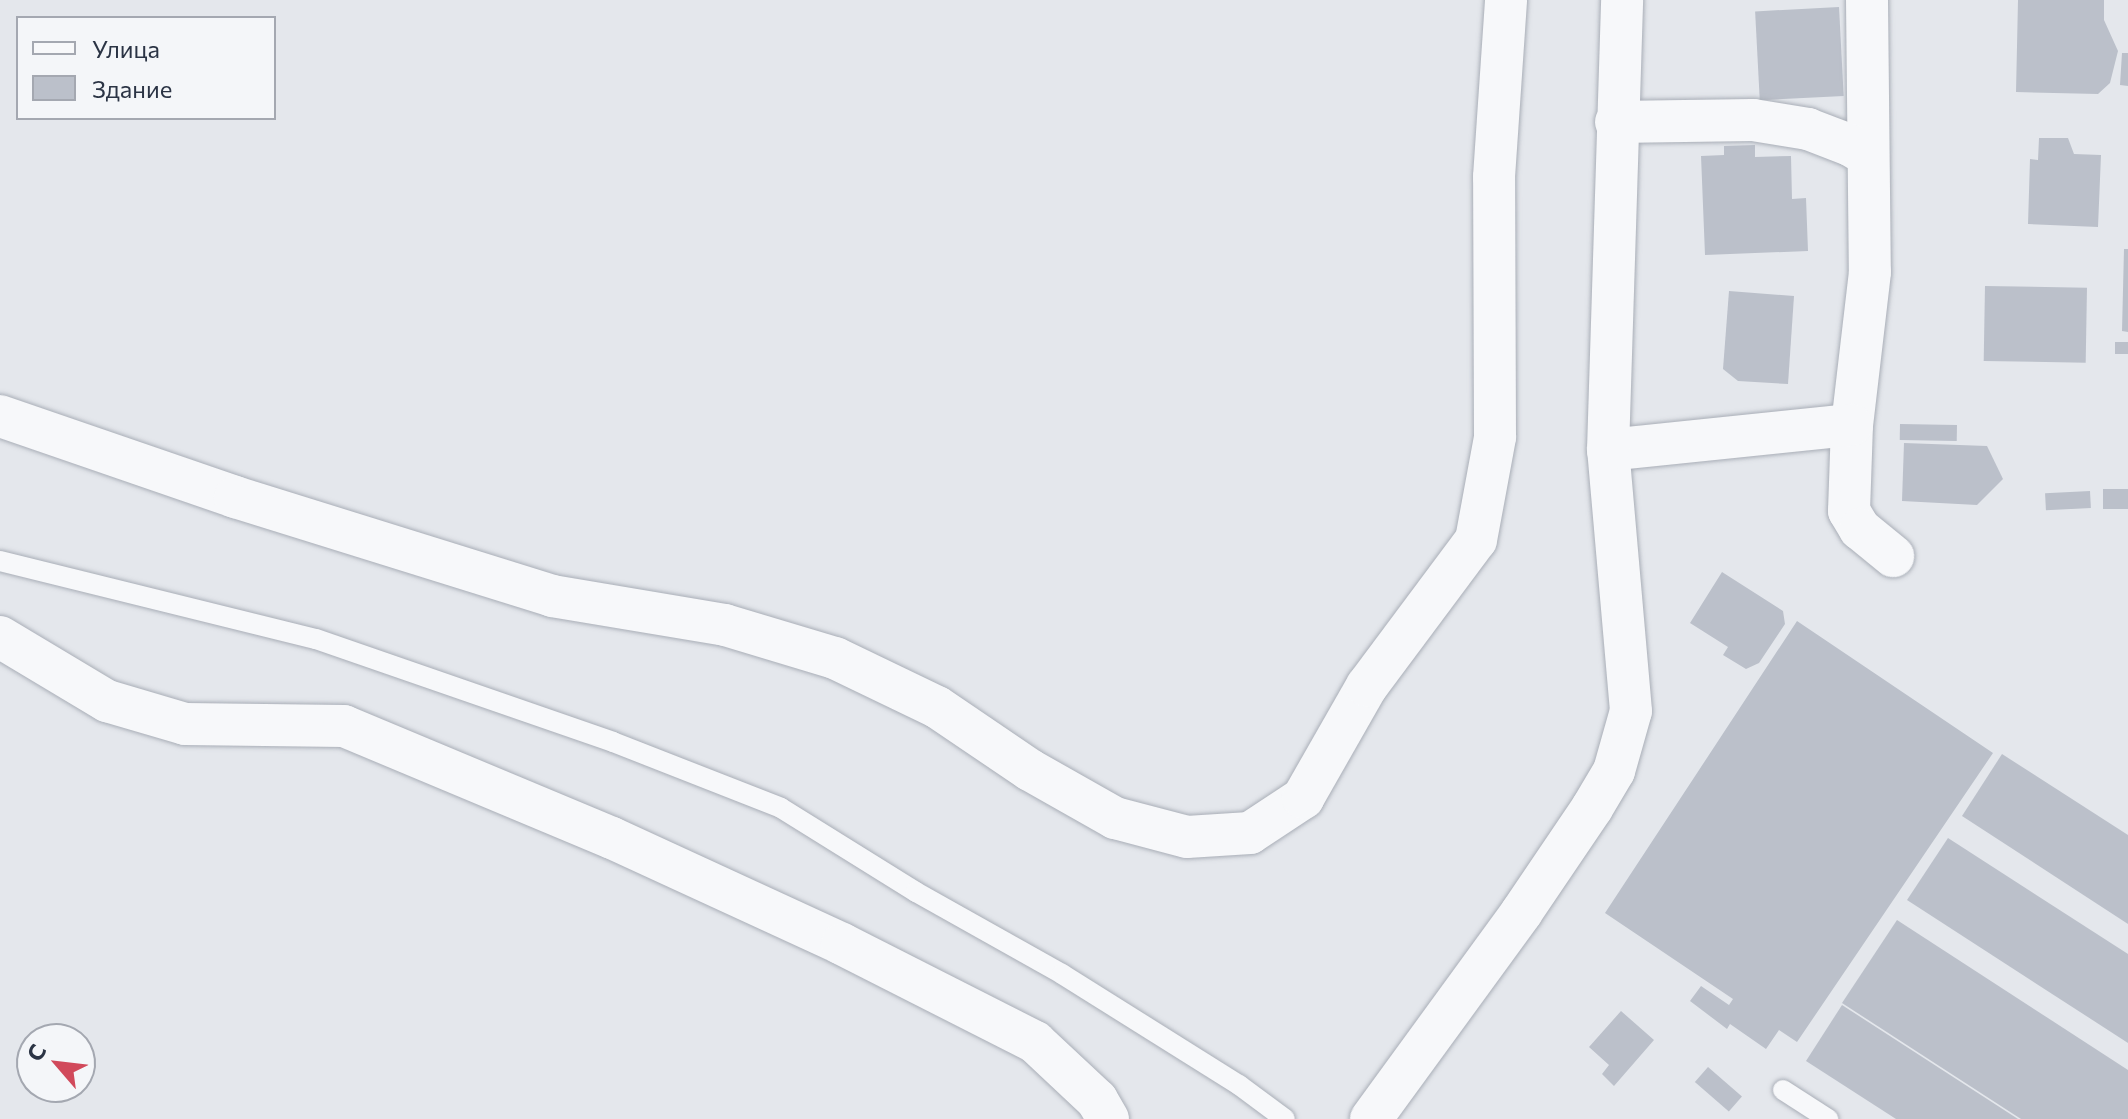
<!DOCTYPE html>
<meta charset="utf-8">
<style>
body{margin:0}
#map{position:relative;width:2128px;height:1119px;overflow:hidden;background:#e4e7ec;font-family:Commissioner,sans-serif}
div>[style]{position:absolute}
.building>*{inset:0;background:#bbc0ca;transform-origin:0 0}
.roads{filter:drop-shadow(0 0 2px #a9aeb7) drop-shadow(0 0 2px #a9aeb7)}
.service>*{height:20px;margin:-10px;padding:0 10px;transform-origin:10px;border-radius:10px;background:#f7f8fa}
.minor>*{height:42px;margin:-21px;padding:0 21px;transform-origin:21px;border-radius:21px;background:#f7f8fa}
span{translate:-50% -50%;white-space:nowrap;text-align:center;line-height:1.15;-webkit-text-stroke:6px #f4f6f9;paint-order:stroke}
.legend{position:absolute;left:16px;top:16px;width:260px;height:104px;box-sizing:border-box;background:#f4f6f9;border:2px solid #a4a8b1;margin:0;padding:10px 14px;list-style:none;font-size:24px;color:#2b3445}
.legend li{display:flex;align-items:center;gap:16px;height:40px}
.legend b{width:40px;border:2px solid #a4a8b1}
.north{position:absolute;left:16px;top:1023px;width:80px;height:80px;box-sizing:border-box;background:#f4f6f9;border:2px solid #a4a8b1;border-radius:50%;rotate:298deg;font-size:22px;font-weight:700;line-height:32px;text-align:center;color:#2b3445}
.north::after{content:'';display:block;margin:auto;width:28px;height:36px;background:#d1495b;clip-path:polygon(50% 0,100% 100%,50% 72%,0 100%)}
</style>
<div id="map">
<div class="building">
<div style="clip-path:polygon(2018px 0,2104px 0,2104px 20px,2118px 51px,2110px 83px,2098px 94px,2016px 92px)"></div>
<div style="left:1839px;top:7px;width:89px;height:84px;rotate:87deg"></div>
<div style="clip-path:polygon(2122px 53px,2128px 53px,2128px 86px,2120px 85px)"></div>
<div style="clip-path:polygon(2039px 138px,2068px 138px,2074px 154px,2101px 155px,2098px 227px,2028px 224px,2030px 159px,2038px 160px)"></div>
<div style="clip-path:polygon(1755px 145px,1755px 157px,1791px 156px,1792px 199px,1806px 198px,1808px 251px,1705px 255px,1701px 156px,1724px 155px,1724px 146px)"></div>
<div style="clip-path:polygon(2124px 249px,2128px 249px,2128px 332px,2122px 331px)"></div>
<div style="left:1985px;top:286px;width:102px;height:75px;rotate:1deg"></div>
<div style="clip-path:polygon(1729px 291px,1794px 296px,1788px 384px,1738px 381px,1723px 369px)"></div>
<div style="left:2128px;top:342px;width:12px;height:13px;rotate:90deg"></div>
<div style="left:1900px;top:424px;width:57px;height:16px;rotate:1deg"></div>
<div style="clip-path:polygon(1904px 443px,1987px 446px,2003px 479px,1977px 505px,1902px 501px)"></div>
<div style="left:2103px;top:489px;width:25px;height:20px"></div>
<div style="left:2090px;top:491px;width:17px;height:45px;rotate:87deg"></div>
<div style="clip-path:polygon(1722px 572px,1783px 611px,1785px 624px,1759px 663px,1746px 669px,1723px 655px,1728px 647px,1690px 623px)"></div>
<div style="clip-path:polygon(1797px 621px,1993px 753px,1797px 1042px,1779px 1030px,1766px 1049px,1730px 1024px,1727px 1029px,1690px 1001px,1701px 986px,1729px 1005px,1733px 999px,1605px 913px)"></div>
<div style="clip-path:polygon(2002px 754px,2128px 835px,2128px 924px,1962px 816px)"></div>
<div style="clip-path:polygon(1948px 838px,2128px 954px,2128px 1043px,1907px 900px)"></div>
<div style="clip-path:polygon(1897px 920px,2128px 1070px,2128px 1119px,2021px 1119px,1842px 1003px)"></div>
<div style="clip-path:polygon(1842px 1005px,2018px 1119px,1896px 1119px,1806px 1061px)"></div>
<div style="clip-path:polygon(1621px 1011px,1654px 1040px,1614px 1086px,1602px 1074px,1609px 1065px,1589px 1047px)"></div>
<div style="left:1708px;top:1067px;width:45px;height:20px;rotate:41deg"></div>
</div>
<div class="roads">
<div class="service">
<div style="left:0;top:561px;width:325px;rotate:13.9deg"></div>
<div style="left:316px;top:639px;width:314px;rotate:19.1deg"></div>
<div style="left:613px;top:742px;width:180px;rotate:21.4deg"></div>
<div style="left:781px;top:808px;width:159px;rotate:31.9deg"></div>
<div style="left:916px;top:892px;width:167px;rotate:29.3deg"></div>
<div style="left:1062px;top:974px;width:209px;rotate:32.1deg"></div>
<div style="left:1239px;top:1085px;width:57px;rotate:36.5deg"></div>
<div style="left:1783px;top:1090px;width:54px;rotate:32.8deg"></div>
</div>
<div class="minor">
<div style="left:1867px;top:0;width:272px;rotate:89.4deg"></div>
<div style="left:1870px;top:272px;width:154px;rotate:96.7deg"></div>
<div style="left:1852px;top:425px;width:86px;rotate:92deg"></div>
<div style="left:1849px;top:511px;width:21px;rotate:59deg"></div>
<div style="left:1860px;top:529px;width:43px;rotate:39.3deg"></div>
<div style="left:1616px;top:122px;width:137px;rotate:-0.8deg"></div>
<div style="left:1753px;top:120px;width:56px;rotate:9.3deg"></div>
<div style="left:1808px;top:129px;width:45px;rotate:20.9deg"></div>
<div style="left:1850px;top:145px;width:21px;rotate:31deg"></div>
<div style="left:0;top:416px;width:249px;rotate:19deg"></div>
<div style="left:235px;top:497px;width:332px;rotate:17.3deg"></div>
<div style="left:552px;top:596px;width:175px;rotate:9.5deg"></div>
<div style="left:725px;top:625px;width:115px;rotate:16.7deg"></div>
<div style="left:835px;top:658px;width:113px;rotate:25.7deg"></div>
<div style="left:937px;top:707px;width:112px;rotate:34.1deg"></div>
<div style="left:1030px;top:770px;width:98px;rotate:29.5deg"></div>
<div style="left:1115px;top:818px;width:74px;rotate:14.8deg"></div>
<div style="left:1187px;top:837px;width:63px;rotate:-3.6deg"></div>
<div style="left:1250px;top:833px;width:64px;rotate:-33.4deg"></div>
<div style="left:1303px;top:798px;width:129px;rotate:-60.3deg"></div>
<div style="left:1367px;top:686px;width:182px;rotate:-53.3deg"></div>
<div style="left:1476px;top:540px;width:105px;rotate:-79.5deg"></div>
<div style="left:1495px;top:437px;width:260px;rotate:-90.2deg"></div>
<div style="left:1494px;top:177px;width:177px;rotate:-86.1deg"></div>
<div style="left:1608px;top:450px;width:245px;rotate:-5.9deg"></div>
<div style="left:0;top:637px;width:125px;rotate:30.9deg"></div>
<div style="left:107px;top:701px;width:81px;rotate:16.4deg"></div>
<div style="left:185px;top:724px;width:159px;rotate:0.7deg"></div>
<div style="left:344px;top:726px;width:290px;rotate:22.7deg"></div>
<div style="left:612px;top:838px;width:253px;rotate:24.7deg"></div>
<div style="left:842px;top:944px;width:216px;rotate:26.9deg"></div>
<div style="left:1035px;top:1042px;width:85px;rotate:43.1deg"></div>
<div style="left:1097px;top:1100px;width:22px;rotate:60deg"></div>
<div style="left:1371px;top:1119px;width:255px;rotate:-53.9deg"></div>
<div style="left:1521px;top:913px;width:127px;rotate:-55.9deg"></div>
<div style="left:1592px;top:808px;width:43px;rotate:-59.3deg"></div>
<div style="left:1614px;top:771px;width:62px;rotate:-74.2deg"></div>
<div style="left:1631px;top:711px;width:262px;rotate:-95deg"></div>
<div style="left:1608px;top:450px;width:450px;rotate:-88.2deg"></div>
</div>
</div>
<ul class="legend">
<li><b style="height:10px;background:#f7f8fa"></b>Улица</li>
<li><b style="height:22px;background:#bbc0ca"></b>Здание</li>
</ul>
<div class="north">С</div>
</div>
